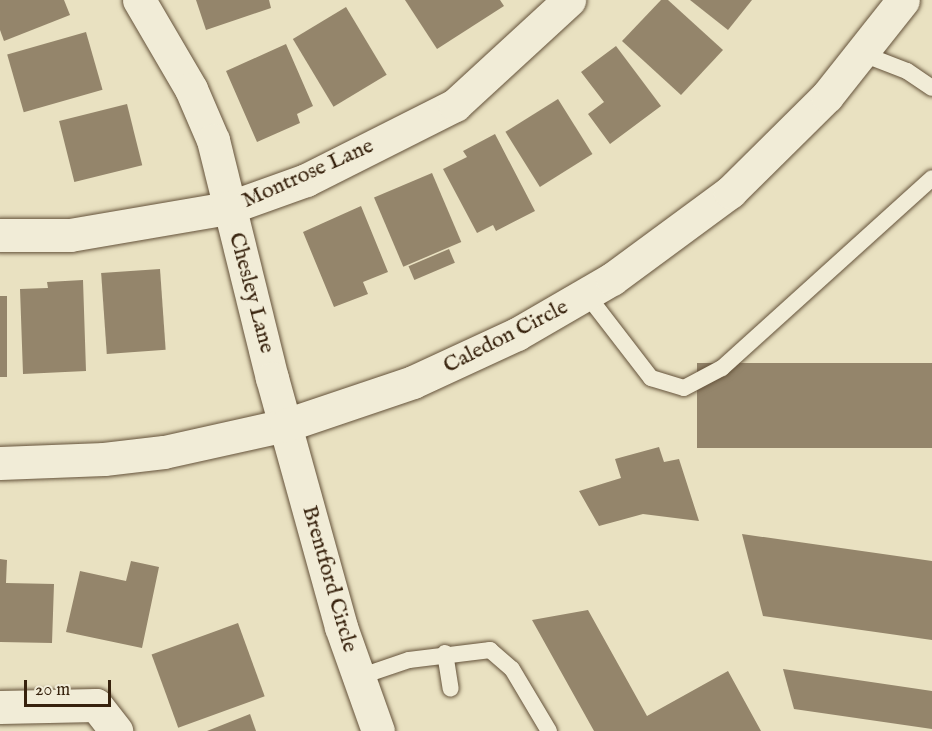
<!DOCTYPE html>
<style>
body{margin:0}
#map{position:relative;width:932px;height:731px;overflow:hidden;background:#e9e1c1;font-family:"IM FELL English",serif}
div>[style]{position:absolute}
.building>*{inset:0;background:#94856b;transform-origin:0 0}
.roads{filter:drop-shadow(0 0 2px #64523a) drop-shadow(0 0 2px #64523a)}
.lane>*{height:16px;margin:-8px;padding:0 8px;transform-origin:8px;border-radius:8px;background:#f1ecd7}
.street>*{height:33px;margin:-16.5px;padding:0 16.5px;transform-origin:16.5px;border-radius:16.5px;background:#f1ecd7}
.secondary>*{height:33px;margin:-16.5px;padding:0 16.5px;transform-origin:16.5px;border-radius:16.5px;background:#f1ecd7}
span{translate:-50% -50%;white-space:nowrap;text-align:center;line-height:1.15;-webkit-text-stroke:6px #f1ecd7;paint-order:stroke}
.street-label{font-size:22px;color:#37220d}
.scale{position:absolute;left:24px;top:680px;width:87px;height:27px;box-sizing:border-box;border:3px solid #37220d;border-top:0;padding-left:8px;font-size:18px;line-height:21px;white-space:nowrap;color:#37220d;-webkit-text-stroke:4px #f1ecd7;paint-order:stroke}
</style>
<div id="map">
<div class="building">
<div style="clip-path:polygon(0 0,64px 0,70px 15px,4px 41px,0 30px)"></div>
<div style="clip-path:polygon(196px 0,269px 0,271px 8px,206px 30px)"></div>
<div style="clip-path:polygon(405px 0,500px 0,504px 6px,437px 49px)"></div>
<div style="clip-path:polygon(661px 0,668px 0,723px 50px,681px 95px,622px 41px)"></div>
<div style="clip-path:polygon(690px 0,752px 0,728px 30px)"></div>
<div style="left:346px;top:7px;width:79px;height:62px;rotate:59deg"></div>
<div style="left:86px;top:32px;width:60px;height:82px;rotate:74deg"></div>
<div style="clip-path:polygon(286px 44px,313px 106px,297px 114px,300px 123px,257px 142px,226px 71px)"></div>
<div style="clip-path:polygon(616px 46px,661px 106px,610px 144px,588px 114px,604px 102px,581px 72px)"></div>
<div style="left:558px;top:99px;width:65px;height:62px;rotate:58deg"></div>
<div style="left:127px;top:104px;width:63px;height:70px;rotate:76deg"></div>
<div style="clip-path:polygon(495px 134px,535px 211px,496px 231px,493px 225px,477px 233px,443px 169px,467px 157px,463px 151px)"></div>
<div style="left:432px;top:173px;width:75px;height:63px;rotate:67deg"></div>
<div style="clip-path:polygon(361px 206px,388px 272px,363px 282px,368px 294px,334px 307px,303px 232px)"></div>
<div style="left:449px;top:249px;width:15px;height:44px;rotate:67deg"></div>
<div style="left:160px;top:269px;width:81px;height:59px;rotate:86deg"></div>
<div style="clip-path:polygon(83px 280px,86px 371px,23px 374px,20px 289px,48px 288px,47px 282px)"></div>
<div style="left:0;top:296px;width:7px;height:81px"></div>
<div style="left:932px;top:363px;width:85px;height:235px;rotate:90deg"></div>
<div style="clip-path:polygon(659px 447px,664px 462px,679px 459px,699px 521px,643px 514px,599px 526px,579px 491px,621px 478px,615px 459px)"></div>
<div style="clip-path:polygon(742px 534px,932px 561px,932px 640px,763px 616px)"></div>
<div style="clip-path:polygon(0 559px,7px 560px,6px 583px,54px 584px,52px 643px,0 642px)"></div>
<div style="clip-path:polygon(131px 561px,159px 567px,142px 648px,66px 632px,80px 571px,126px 581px)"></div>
<div style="clip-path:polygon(588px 610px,647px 716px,728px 671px,761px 731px,594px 731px,532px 620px)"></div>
<div style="left:238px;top:623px;width:78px;height:92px;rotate:70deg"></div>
<div style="clip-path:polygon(783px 669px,932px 691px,932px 729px,794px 709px)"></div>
<div style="clip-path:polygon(250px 714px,256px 731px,207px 731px)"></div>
</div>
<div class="roads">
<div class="lane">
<div style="left:863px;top:54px;width:47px;rotate:21.1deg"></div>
<div style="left:907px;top:71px;width:30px;rotate:34deg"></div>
<div style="left:587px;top:295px;width:105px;rotate:52.4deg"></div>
<div style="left:651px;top:378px;width:34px;rotate:17deg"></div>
<div style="left:684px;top:388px;width:43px;rotate:-27.8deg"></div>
<div style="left:722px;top:368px;width:283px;rotate:-42.1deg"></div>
<div style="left:445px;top:653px;width:36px;rotate:81deg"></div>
<div style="left:359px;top:677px;width:53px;rotate:-18.8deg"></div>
<div style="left:409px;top:660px;width:82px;rotate:-7deg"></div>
<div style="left:490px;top:650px;width:29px;rotate:41deg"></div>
<div style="left:512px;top:669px;width:72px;rotate:59.2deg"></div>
</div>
<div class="street">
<div style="left:139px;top:0;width:103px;rotate:59.7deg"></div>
<div style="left:191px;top:89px;width:56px;rotate:66.7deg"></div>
<div style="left:213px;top:140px;width:245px;rotate:76.1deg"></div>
<div style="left:272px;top:378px;width:258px;rotate:74.5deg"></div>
<div style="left:341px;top:627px;width:110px;rotate:70.4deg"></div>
<div style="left:0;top:235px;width:70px"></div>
<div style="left:70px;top:235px;width:160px;rotate:-9.7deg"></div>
<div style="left:228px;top:208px;width:83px;rotate:-19.7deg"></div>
<div style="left:306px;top:180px;width:167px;rotate:-26.7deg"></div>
<div style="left:455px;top:105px;width:155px;rotate:-42.6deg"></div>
<div style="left:0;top:707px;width:96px;rotate:-1.2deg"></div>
<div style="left:96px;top:705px;width:33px;rotate:52deg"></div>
</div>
<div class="secondary">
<div style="left:0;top:463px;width:104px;rotate:-2.2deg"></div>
<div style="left:104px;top:459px;width:60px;rotate:-6.7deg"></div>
<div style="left:164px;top:452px;width:125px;rotate:-12.5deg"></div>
<div style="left:286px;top:425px;width:134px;rotate:-18.7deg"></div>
<div style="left:413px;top:382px;width:115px;rotate:-24.8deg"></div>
<div style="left:517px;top:334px;width:110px;rotate:-30.1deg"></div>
<div style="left:612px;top:279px;width:147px;rotate:-36.4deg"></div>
<div style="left:730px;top:192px;width:136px;rotate:-44.7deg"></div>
<div style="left:827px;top:96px;width:122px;rotate:-51.6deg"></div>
</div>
</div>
<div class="street-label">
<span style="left:308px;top:174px;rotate:-24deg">Montrose Lane</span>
<span style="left:251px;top:293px;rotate:75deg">Chesley Lane</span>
<span style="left:506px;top:337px;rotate:-27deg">Caledon Circle</span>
<span style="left:329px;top:579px;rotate:74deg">Brentford Circle</span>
</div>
<div class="scale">20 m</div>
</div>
